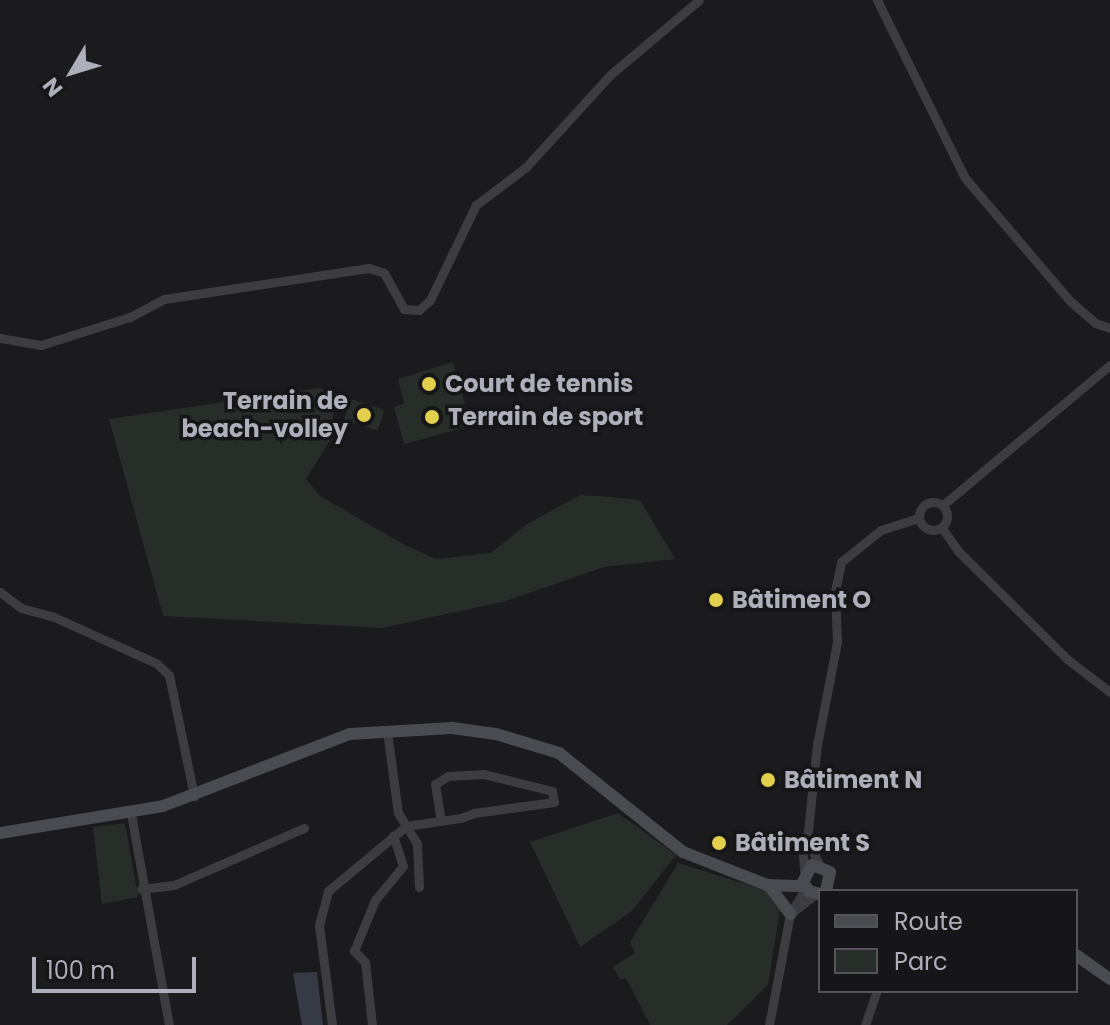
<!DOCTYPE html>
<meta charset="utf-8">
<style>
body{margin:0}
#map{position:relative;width:1110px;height:1025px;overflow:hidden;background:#1b1a1c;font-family:Poppins,sans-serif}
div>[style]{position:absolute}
.green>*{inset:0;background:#272e29;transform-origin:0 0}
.water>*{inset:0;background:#353a44}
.street>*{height:9px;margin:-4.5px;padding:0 4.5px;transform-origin:4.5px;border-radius:4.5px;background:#3c3c41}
.street>.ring{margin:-4.5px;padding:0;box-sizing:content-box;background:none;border:9px solid #3c3c41;border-radius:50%}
.secondary>*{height:12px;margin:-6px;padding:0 6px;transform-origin:6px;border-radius:6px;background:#4a4a51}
.dots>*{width:22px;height:22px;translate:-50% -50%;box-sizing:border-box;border:4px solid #161517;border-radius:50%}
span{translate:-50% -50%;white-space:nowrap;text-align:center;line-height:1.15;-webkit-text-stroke:7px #161517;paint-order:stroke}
.poi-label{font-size:24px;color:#aeafba;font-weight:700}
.left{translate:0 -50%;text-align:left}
.right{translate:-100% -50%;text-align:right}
.legend{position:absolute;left:818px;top:889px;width:260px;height:104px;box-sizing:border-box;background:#161517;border:2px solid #535358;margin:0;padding:10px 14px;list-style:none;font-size:24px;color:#aeafba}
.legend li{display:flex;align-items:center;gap:16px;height:40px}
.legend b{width:40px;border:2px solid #535358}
.north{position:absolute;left:32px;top:32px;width:80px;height:80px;-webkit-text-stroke:6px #161517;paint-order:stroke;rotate:232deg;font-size:22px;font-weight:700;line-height:32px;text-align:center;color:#aeafba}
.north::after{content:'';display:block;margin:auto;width:28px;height:36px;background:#aeafba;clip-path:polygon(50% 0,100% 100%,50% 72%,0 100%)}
.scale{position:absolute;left:32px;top:957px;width:164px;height:36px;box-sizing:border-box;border:4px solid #aeafba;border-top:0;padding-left:10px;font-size:24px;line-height:28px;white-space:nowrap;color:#aeafba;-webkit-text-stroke:6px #161517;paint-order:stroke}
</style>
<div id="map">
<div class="green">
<div style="clip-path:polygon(453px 362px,471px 426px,404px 444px,394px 407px,404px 404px,398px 379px)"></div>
<div style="clip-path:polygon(319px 388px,332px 394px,334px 434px,306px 479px,320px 496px,405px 545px,436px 559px,491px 553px,527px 524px,580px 495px,611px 497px,640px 500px,675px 559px,604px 567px,503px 602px,381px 628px,163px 616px,109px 419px)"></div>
<div style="left:351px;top:399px;width:35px;height:22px;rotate:18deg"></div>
<div style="clip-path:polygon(618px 813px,676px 855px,632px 911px,580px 947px,530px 842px)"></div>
<div style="clip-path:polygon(125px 823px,138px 897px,102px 904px,93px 827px)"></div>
<div style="clip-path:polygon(678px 863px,771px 892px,781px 904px,768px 985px,727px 1025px,650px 1025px,626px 978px,620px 980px,613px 967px,635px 953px,630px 942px)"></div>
</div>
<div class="water">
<div style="clip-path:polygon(317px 972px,323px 1025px,302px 1025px,293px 973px)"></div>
</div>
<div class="street">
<div style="left:877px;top:0;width:199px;rotate:63.7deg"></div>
<div style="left:965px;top:178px;width:162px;rotate:49.5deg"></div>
<div style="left:1070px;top:301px;width:33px;rotate:41deg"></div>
<div style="left:1095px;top:323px;width:16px;rotate:18deg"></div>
<div style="left:0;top:338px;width:42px;rotate:9.7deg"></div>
<div style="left:41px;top:345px;width:93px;rotate:-17.5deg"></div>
<div style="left:130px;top:317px;width:38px;rotate:-28deg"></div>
<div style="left:164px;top:299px;width:207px;rotate:-8.6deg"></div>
<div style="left:369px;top:268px;width:16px;rotate:18deg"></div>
<div style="left:384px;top:273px;width:41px;rotate:60.9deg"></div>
<div style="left:404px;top:309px;width:15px;rotate:4deg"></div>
<div style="left:419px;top:310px;width:15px;rotate:-42deg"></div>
<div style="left:430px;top:300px;width:106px;rotate:-64.2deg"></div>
<div style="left:476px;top:205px;width:63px;rotate:-37.2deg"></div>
<div style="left:526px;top:167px;width:125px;rotate:-47.6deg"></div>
<div style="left:610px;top:75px;width:116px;rotate:-40.1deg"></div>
<div class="ring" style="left:919px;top:502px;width:19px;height:19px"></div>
<div style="left:943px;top:505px;width:218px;rotate:-40deg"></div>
<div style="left:942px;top:528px;width:28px;rotate:55deg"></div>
<div style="left:958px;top:551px;width:153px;rotate:44.7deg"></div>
<div style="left:1067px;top:659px;width:54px;rotate:37.5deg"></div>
<div style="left:0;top:592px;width:26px;rotate:37deg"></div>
<div style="left:21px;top:608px;width:34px;rotate:15deg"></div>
<div style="left:54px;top:617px;width:112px;rotate:24.3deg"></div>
<div style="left:156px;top:663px;width:18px;rotate:43deg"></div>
<div style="left:169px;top:675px;width:124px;rotate:78.3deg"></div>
<div style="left:387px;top:731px;width:83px;rotate:82.4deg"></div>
<div style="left:398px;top:813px;width:36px;rotate:58deg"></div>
<div style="left:417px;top:843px;width:44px;rotate:87.4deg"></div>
<div style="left:131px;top:814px;width:214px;rotate:79.8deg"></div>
<div style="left:802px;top:841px;width:30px;rotate:86deg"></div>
<div style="left:819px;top:864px;width:27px;rotate:-117deg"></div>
<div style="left:807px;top:840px;width:96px;rotate:-84deg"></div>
<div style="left:817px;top:745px;width:105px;rotate:-79deg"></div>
<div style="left:837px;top:642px;width:51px;rotate:-92.2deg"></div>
<div style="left:835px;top:591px;width:30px;rotate:-78deg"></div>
<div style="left:841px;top:562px;width:51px;rotate:-38.7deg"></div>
<div style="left:881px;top:530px;width:39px;rotate:-18deg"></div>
<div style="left:806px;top:888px;width:31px;rotate:122deg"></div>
<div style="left:790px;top:914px;width:33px;rotate:-38deg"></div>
<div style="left:141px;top:889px;width:33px;rotate:-7deg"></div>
<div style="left:174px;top:885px;width:142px;rotate:-23.7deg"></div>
<div style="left:332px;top:1025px;width:101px;rotate:-97.4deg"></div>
<div style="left:319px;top:925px;width:35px;rotate:-75deg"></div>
<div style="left:328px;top:891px;width:102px;rotate:-39.8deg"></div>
<div style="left:406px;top:826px;width:56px;rotate:-8.3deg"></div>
<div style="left:461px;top:818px;width:14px;rotate:-21deg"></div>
<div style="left:474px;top:813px;width:81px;rotate:-7.8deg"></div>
<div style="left:554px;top:802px;width:11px;rotate:-100deg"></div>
<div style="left:552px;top:791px;width:70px;rotate:-166deg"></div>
<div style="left:484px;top:774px;width:36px;rotate:177deg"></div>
<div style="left:448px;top:776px;width:15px;rotate:148deg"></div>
<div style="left:435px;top:784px;width:36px;rotate:81deg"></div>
<div style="left:372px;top:1025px;width:63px;rotate:-96.3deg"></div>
<div style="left:365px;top:962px;width:16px;rotate:-135deg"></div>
<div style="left:354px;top:951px;width:55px;rotate:-67.6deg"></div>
<div style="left:375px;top:900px;width:44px;rotate:-50.5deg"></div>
<div style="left:403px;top:866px;width:32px;rotate:-108deg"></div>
<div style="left:769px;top:1025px;width:113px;rotate:-79.3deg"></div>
<div style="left:865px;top:1025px;width:36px;rotate:-71deg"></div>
</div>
<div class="secondary">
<div style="left:0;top:833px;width:165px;rotate:-9.4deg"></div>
<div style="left:163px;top:806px;width:200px;rotate:-21.1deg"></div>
<div style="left:350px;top:734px;width:102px;rotate:-3.4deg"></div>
<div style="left:452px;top:728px;width:44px;rotate:7.8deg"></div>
<div style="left:496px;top:734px;width:66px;rotate:16.8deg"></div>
<div style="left:559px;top:753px;width:159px;rotate:38.6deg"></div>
<div style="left:683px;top:852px;width:90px;rotate:21.4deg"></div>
<div style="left:767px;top:885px;width:37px;rotate:2deg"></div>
<div style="left:770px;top:887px;width:34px;rotate:53deg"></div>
<div style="left:820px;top:894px;width:11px;rotate:-165deg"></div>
<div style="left:809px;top:891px;width:11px;rotate:-124deg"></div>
<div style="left:803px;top:882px;width:19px;rotate:-62deg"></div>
<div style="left:812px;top:865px;width:19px;rotate:21deg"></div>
<div style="left:830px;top:872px;width:19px;rotate:102deg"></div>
<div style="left:1076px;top:955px;width:42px;rotate:35.2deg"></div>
</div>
<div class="dots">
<div style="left:429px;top:384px;background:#e1cf4d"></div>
<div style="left:364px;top:415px;background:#e1cf4d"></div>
<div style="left:432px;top:417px;background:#e1cf4d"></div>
<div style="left:716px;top:600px;background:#e1cf4d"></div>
<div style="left:768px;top:780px;background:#e1cf4d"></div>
<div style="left:719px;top:843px;background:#e1cf4d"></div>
</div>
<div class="poi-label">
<span class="left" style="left:445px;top:384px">Court de tennis</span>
<span class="right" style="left:348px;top:415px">Terrain de<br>beach-volley</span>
<span class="left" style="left:448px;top:417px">Terrain de sport</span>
<span class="left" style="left:732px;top:600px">Bâtiment O</span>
<span class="left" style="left:784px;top:780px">Bâtiment N</span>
<span class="left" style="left:735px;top:843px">Bâtiment S</span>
</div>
<ul class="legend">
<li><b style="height:10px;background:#4a4a51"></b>Route</li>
<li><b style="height:22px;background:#272e29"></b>Parc</li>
</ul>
<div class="north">N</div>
<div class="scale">100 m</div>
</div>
